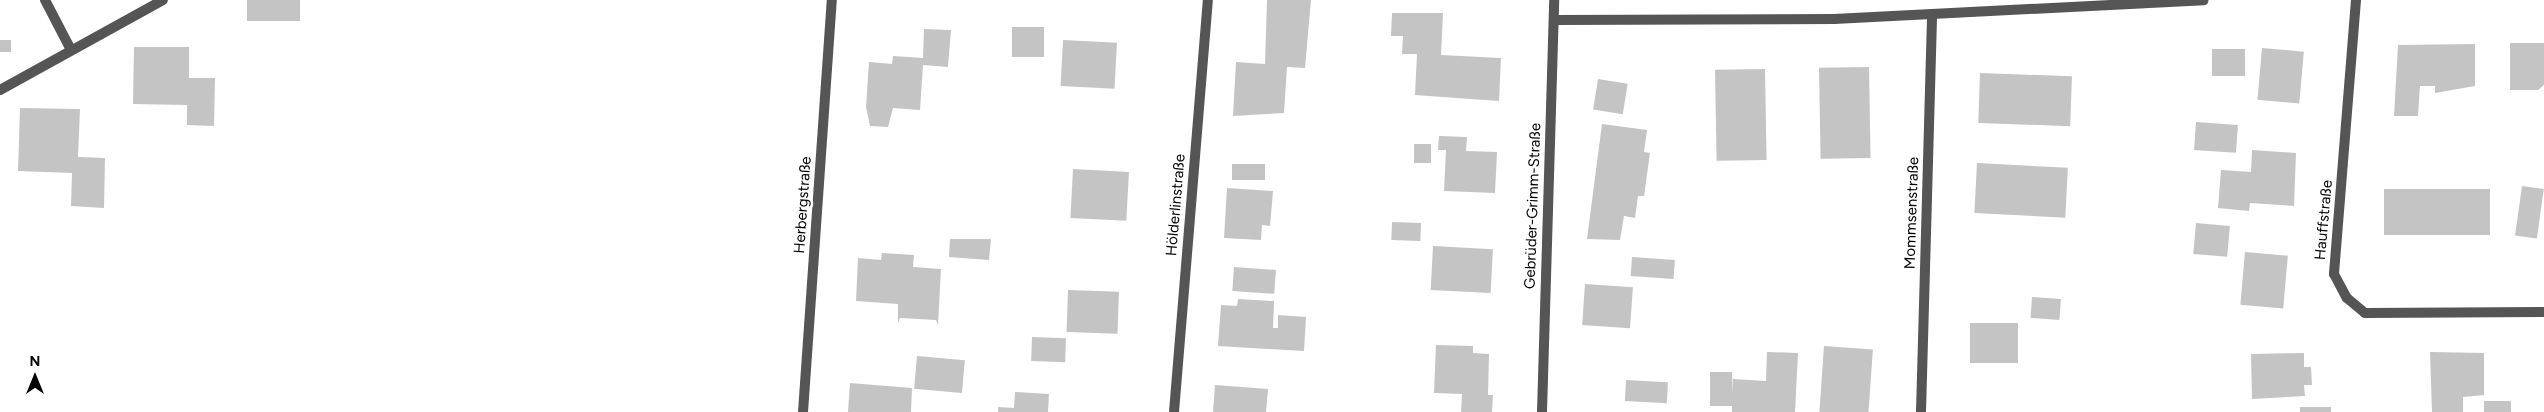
<!DOCTYPE html>
<meta charset="utf-8">
<style>
body{margin:0}
#map{position:relative;width:2544px;height:412px;overflow:hidden;background:#fff;font-family:Figtree,sans-serif}
div>[style]{position:absolute}
.building>*{inset:0;background:#c4c4c4;transform-origin:0 0}
.minor>*{height:10px;margin:-5px;padding:0 5px;transform-origin:5px;border-radius:5px;background:#555}
span{translate:-50% -50%;white-space:nowrap;text-align:center;line-height:1.15;-webkit-text-stroke:5px #fff;paint-order:stroke}
.street-label{font-size:15px;color:#000}
.north{position:absolute;left:10px;top:352px;width:50px;height:50px;-webkit-text-stroke:4px #fff;paint-order:stroke;rotate:0deg;font-size:14px;font-weight:700;line-height:20px;text-align:center;color:#000}
.north::after{content:'';display:block;margin:auto;width:18px;height:22px;background:#000;clip-path:polygon(50% 0,100% 100%,50% 72%,0 100%)}
</style>
<div id="map">
<div class="building">
<div style="left:247px;top:0;width:53px;height:21px"></div>
<div style="clip-path:polygon(1267px 0,1311px 0,1305px 68px,1287px 67px,1284px 113px,1233px 116px,1236px 62px,1265px 64px)"></div>
<div style="clip-path:polygon(1392px 13px,1443px 13px,1441px 55px,1501px 58px,1499px 101px,1415px 95px,1417px 54px,1402px 54px,1403px 36px,1391px 36px)"></div>
<div style="left:1012px;top:27px;width:32px;height:30px"></div>
<div style="clip-path:polygon(924px 29px,951px 30px,948px 67px,923px 65px,920px 110px,893px 108px,888px 127px,870px 126px,866px 107px,869px 62px,892px 64px,893px 56px,923px 58px)"></div>
<div style="left:0;top:40px;width:11px;height:12px"></div>
<div style="left:1063px;top:40px;width:54px;height:46px;rotate:3deg"></div>
<div style="clip-path:polygon(2510px 43px,2544px 43px,2544px 85px,2538px 90px,2510px 90px)"></div>
<div style="clip-path:polygon(2475px 44px,2475px 86px,2435px 93px,2435px 86px,2420px 86px,2418px 116px,2394px 116px,2398px 45px)"></div>
<div style="clip-path:polygon(134px 47px,189px 47px,189px 78px,215px 78px,214px 126px,187px 125px,187px 105px,133px 104px)"></div>
<div style="left:2262px;top:48px;width:42px;height:52px;rotate:5deg"></div>
<div style="left:2212px;top:49px;width:33px;height:27px"></div>
<div style="left:1869px;top:67px;width:91px;height:50px;rotate:89deg"></div>
<div style="left:1765px;top:69px;width:91px;height:50px;rotate:89deg"></div>
<div style="left:1980px;top:73px;width:92px;height:50px;rotate:2deg"></div>
<div style="left:1598px;top:79px;width:30px;height:31px;rotate:9deg"></div>
<div style="clip-path:polygon(20px 108px,80px 109px,78px 157px,105px 158px,104px 208px,71px 206px,72px 173px,18px 171px)"></div>
<div style="left:2196px;top:122px;width:42px;height:28px;rotate:4deg"></div>
<div style="clip-path:polygon(1602px 124px,1647px 130px,1644px 152px,1650px 153px,1644px 196px,1638px 196px,1635px 218px,1624px 216px,1620px 240px,1587px 239px)"></div>
<div style="clip-path:polygon(1439px 136px,1467px 137px,1466px 151px,1497px 152px,1495px 193px,1444px 191px,1446px 150px,1438px 150px)"></div>
<div style="left:1414px;top:144px;width:17px;height:19px"></div>
<div style="clip-path:polygon(2252px 150px,2296px 153px,2294px 206px,2250px 203px,2249px 211px,2218px 208px,2221px 170px,2251px 172px)"></div>
<div style="left:1977px;top:163px;width:91px;height:50px;rotate:3deg"></div>
<div style="left:1232px;top:164px;width:33px;height:16px"></div>
<div style="left:1073px;top:169px;width:56px;height:49px;rotate:3deg"></div>
<div style="left:2522px;top:186px;width:22px;height:50px;rotate:8deg"></div>
<div style="clip-path:polygon(1227px 188px,1273px 191px,1270px 226px,1262px 225px,1261px 240px,1224px 238px)"></div>
<div style="left:2384px;top:189px;width:106px;height:46px"></div>
<div style="left:1392px;top:222px;width:29px;height:18px;rotate:2deg"></div>
<div style="left:2196px;top:223px;width:34px;height:31px;rotate:5deg"></div>
<div style="clip-path:polygon(950px 239px,991px 239px,989px 260px,949px 257px)"></div>
<div style="left:1433px;top:246px;width:60px;height:44px;rotate:3deg"></div>
<div style="left:2245px;top:252px;width:43px;height:53px;rotate:5deg"></div>
<div style="clip-path:polygon(882px 253px,914px 255px,913px 267px,941px 269px,938px 325px,936px 320px,900px 318px,898px 323px,898px 304px,856px 301px,858px 258px,881px 260px)"></div>
<div style="left:1632px;top:257px;width:43px;height:19px;rotate:4deg"></div>
<div style="left:1234px;top:267px;width:42px;height:24px;rotate:4deg"></div>
<div style="left:1585px;top:284px;width:48px;height:41px;rotate:4deg"></div>
<div style="left:1068px;top:290px;width:51px;height:42px;rotate:2deg"></div>
<div style="left:2032px;top:297px;width:29px;height:21px;rotate:4deg"></div>
<div style="clip-path:polygon(1238px 299px,1274px 301px,1273px 328px,1278px 328px,1278px 315px,1306px 317px,1304px 351px,1218px 346px,1221px 305px,1237px 306px)"></div>
<div style="left:1970px;top:323px;width:48px;height:40px"></div>
<div style="left:1032px;top:337px;width:34px;height:24px;rotate:2deg"></div>
<div style="clip-path:polygon(1436px 345px,1473px 346px,1473px 353px,1489px 354px,1488px 395px,1493px 395px,1492px 412px,1461px 412px,1462px 394px,1434px 393px)"></div>
<div style="left:1824px;top:346px;width:49px;height:66px;rotate:4deg"></div>
<div style="clip-path:polygon(1767px 352px,1798px 353px,1795px 412px,1732px 412px,1732px 406px,1710px 406px,1710px 372px,1732px 372px,1733px 395px,1733px 379px,1766px 381px)"></div>
<div style="clip-path:polygon(2430px 352px,2484px 353px,2484px 395px,2463px 397px,2463px 412px,2432px 412px)"></div>
<div style="clip-path:polygon(2304px 353px,2304px 367px,2311px 367px,2312px 385px,2304px 385px,2305px 396px,2252px 399px,2251px 354px)"></div>
<div style="left:917px;top:356px;width:48px;height:33px;rotate:5deg"></div>
<div style="left:1626px;top:380px;width:42px;height:21px;rotate:3deg"></div>
<div style="clip-path:polygon(850px 383px,912px 388px,911px 412px,848px 412px)"></div>
<div style="clip-path:polygon(1215px 385px,1268px 389px,1266px 412px,1213px 412px)"></div>
<div style="clip-path:polygon(1015px 392px,1049px 394px,1048px 412px,998px 412px,998px 407px,1014px 408px)"></div>
<div style="left:2484px;top:401px;width:27px;height:11px"></div>
<div style="left:2300px;top:407px;width:31px;height:5px"></div>
</div>
<div class="minor">
<div style="left:45px;top:0;width:56px;rotate:62.5deg"></div>
<div style="left:2356px;top:0;width:275px;rotate:94.6deg"></div>
<div style="left:2334px;top:274px;width:27px;rotate:62deg"></div>
<div style="left:2347px;top:298px;width:23px;rotate:40deg"></div>
<div style="left:2365px;top:313px;width:179px;rotate:-0.3deg"></div>
<div style="left:1554px;top:20px;width:280px;rotate:-0.2deg"></div>
<div style="left:1834px;top:19px;width:370px;rotate:-2.9deg"></div>
<div style="left:0;top:90px;width:186px;rotate:-28.9deg"></div>
<div style="left:803px;top:412px;width:413px;rotate:-86deg"></div>
<div style="left:1174px;top:412px;width:413px;rotate:-85.3deg"></div>
<div style="left:1542px;top:412px;width:412px;rotate:-88.3deg"></div>
<div style="left:1921px;top:412px;width:398px;rotate:-88.4deg"></div>
</div>
<div class="street-label">
<span style="left:803px;top:205px;rotate:-86deg">Herbergstraße</span>
<span style="left:1176px;top:205px;rotate:-85deg">Hölderlinstraße</span>
<span style="left:1533px;top:206px;rotate:-88deg">Gebrüder-Grimm-Straße</span>
<span style="left:1912px;top:213px;rotate:-88deg">Mommsenstraße</span>
<span style="left:2324px;top:220px;rotate:-85deg">Hauffstraße</span>
</div>
<div class="north">N</div>
</div>
